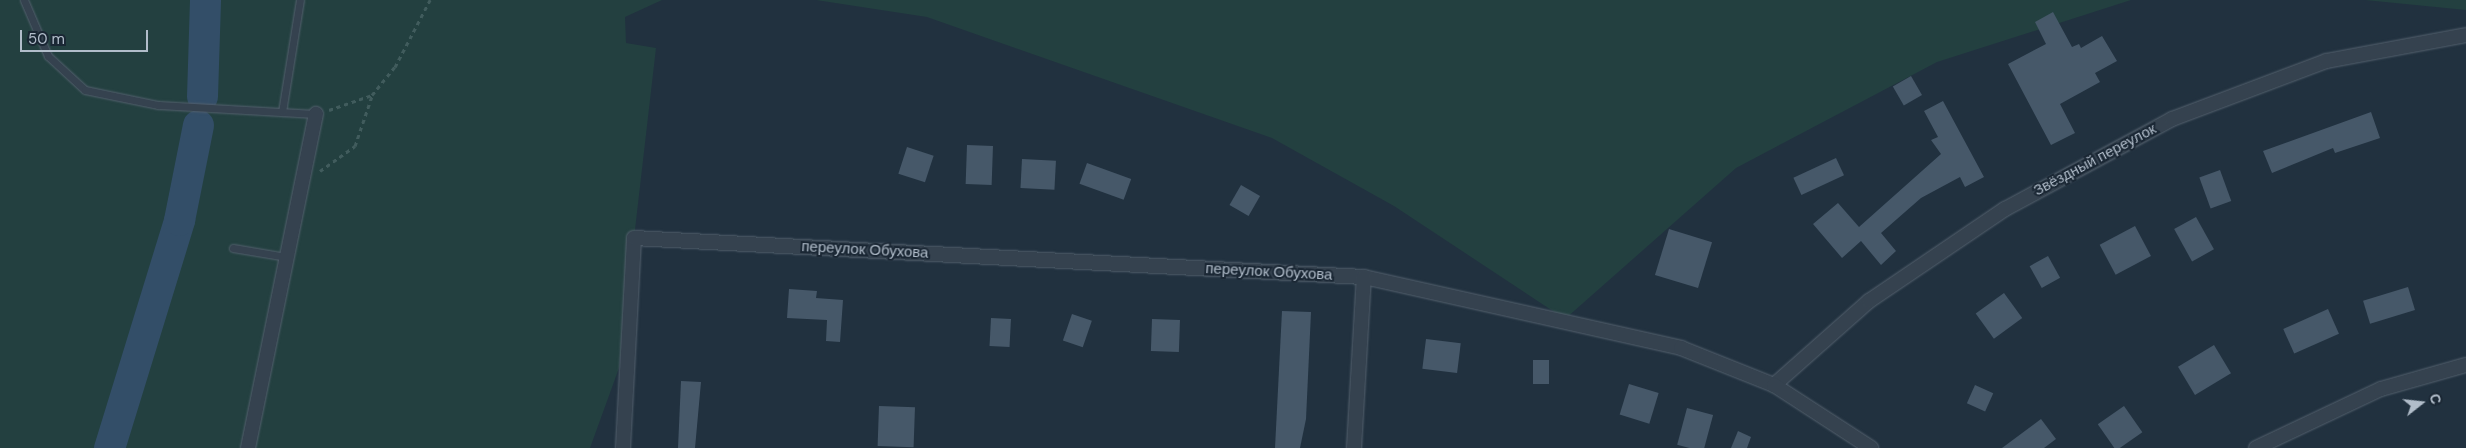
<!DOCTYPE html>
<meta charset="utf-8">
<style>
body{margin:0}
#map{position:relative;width:2466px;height:448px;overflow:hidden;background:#21313f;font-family:"DM Sans",sans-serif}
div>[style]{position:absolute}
.green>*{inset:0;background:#234040}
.river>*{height:31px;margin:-15.5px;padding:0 15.5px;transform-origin:15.5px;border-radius:15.5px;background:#334e68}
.building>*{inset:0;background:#465869;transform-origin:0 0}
.path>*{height:3px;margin-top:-1.5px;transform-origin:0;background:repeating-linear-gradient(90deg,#415c5d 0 4px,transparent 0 8px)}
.roads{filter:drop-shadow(0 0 1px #53606d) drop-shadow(0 0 1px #53606d)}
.lane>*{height:7px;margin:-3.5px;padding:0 3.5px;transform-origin:3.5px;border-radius:3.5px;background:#35424f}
.street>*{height:14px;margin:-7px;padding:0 7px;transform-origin:7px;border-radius:7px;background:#35424f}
span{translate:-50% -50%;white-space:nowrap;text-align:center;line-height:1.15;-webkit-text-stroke:4px #1a2734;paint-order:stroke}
.street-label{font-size:15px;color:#b1bdca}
.north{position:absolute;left:2396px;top:378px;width:50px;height:50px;-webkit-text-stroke:4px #1a2734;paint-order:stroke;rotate:74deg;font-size:14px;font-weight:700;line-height:20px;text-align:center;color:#b1bdca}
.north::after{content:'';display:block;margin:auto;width:18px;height:22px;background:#b1bdca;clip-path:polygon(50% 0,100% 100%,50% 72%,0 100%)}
.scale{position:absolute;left:20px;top:30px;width:128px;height:22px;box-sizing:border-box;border:2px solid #b1bdca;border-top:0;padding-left:6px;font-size:15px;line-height:18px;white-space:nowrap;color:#b1bdca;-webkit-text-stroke:4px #1a2734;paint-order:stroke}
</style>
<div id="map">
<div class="green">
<div style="clip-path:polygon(0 0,662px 0,625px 17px,626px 43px,656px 48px,619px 368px,590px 448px,0 448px)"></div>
<div style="clip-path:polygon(816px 0,2131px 0,1937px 62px,1736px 168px,1565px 319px,1394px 206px,1272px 138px,927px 17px)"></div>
<div style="clip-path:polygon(2365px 0,2466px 0,2466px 10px)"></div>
</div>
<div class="river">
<div style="left:202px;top:96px;width:96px;rotate:-88.2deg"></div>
<div style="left:109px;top:448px;width:239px;rotate:-72.9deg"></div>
<div style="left:179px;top:220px;width:97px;rotate:-78.7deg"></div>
</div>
<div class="building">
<div style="clip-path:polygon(2053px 12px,2072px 47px,2079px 44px,2081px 48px,2102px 36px,2117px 61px,2095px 73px,2100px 82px,2060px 104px,2075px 133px,2051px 145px,2008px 64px,2046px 44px,2035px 22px)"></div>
<div style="left:1911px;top:76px;width:22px;height:21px;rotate:60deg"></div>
<div style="clip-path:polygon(1943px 101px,1984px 177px,1965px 187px,1960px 177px,1921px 198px,1881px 233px,1896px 251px,1881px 265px,1861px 241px,1842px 258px,1813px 224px,1838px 203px,1859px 227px,1941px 154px,1931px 140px,1938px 137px,1924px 111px)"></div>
<div style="clip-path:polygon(2371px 112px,2380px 138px,2335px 153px,2333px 148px,2272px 173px,2263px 151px)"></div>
<div style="left:967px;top:145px;width:26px;height:39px;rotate:2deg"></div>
<div style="left:907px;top:147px;width:28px;height:28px;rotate:18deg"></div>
<div style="left:1836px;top:158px;width:19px;height:47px;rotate:65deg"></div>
<div style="left:1022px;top:159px;width:34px;height:29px;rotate:3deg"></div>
<div style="left:1087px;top:163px;width:47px;height:22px;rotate:20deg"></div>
<div style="left:2220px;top:170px;width:33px;height:22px;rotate:70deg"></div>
<div style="left:1241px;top:185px;width:22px;height:23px;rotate:30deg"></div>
<div style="left:2196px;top:217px;width:37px;height:25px;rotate:61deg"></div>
<div style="left:2135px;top:226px;width:34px;height:40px;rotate:62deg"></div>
<div style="left:1669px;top:229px;width:45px;height:48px;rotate:17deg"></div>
<div style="left:2048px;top:256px;width:25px;height:21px;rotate:61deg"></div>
<div style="left:2408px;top:287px;width:24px;height:47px;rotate:73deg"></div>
<div style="clip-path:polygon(789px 289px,817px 291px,816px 298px,843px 300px,840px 342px,826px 341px,827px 320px,787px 318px)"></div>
<div style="left:2004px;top:293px;width:31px;height:35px;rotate:54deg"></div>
<div style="left:2328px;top:309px;width:27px;height:49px;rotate:66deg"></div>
<div style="clip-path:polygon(1282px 311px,1311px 312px,1306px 419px,1300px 448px,1275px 448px)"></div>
<div style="left:1072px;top:314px;width:21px;height:28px;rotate:19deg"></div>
<div style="left:991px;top:318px;width:20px;height:28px;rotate:3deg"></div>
<div style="left:1152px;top:319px;width:28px;height:32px;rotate:2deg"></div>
<div style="left:1426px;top:339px;width:35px;height:30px;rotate:7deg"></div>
<div style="left:2214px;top:345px;width:33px;height:42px;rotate:59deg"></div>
<div style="left:1533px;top:360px;width:16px;height:24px"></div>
<div style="clip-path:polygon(681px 381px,701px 382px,695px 448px,678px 448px)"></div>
<div style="left:1629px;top:384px;width:31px;height:32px;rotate:17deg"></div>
<div style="left:1975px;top:385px;width:20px;height:20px;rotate:24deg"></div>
<div style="left:879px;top:406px;width:36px;height:40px;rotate:2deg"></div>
<div style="left:2124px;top:406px;width:32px;height:32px;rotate:55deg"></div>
<div style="left:1687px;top:408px;width:27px;height:38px;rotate:15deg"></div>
<div style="clip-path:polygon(2041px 419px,2056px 439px,2044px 448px,2002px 448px)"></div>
<div style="clip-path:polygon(1738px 431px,1751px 437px,1747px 448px,1731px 448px)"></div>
</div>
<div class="path">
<div style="left:329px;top:110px;width:46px;rotate:-19.2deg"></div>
<div style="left:372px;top:95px;width:36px;rotate:-51deg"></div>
<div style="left:395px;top:67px;width:76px;rotate:-62.4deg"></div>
<div style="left:320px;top:171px;width:43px;rotate:-35.5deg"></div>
<div style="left:355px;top:146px;width:53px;rotate:-71.2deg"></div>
</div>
<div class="roads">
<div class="lane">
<div style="left:24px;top:0;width:61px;rotate:66.8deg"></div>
<div style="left:48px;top:56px;width:50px;rotate:42.6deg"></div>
<div style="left:85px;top:90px;width:75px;rotate:11.6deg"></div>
<div style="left:158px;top:105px;width:158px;rotate:3.3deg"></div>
<div style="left:282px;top:112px;width:113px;rotate:-80.9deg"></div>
<div style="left:233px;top:248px;width:55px;rotate:9.5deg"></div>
</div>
<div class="street">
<div style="left:1774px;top:385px;width:127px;rotate:-41.5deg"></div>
<div style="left:1869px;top:301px;width:164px;rotate:-34.1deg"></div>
<div style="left:2005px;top:209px;width:190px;rotate:-28.3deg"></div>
<div style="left:2172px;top:119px;width:165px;rotate:-20.6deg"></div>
<div style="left:2326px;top:61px;width:142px;rotate:-10.5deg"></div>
<div style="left:248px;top:448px;width:341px;rotate:-78.5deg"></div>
<div style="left:623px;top:448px;width:210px;rotate:-87deg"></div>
<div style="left:634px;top:238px;width:731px;rotate:3.06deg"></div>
<div style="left:1364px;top:277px;width:325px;rotate:12.6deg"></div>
<div style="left:1681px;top:348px;width:100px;rotate:21.7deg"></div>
<div style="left:1774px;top:385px;width:116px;rotate:33deg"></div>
<div style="left:1354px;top:448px;width:171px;rotate:-86.7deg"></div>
<div style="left:2256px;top:448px;width:138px;rotate:-25.3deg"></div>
<div style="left:2381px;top:389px;width:88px;rotate:-15.8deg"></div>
</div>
</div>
<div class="street-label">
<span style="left:2095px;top:160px;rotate:-28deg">Звёздный переулок</span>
<span style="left:865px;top:250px;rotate:3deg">переулок Обухова</span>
<span style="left:1269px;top:272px;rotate:3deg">переулок Обухова</span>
</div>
<div class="north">С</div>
<div class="scale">50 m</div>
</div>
